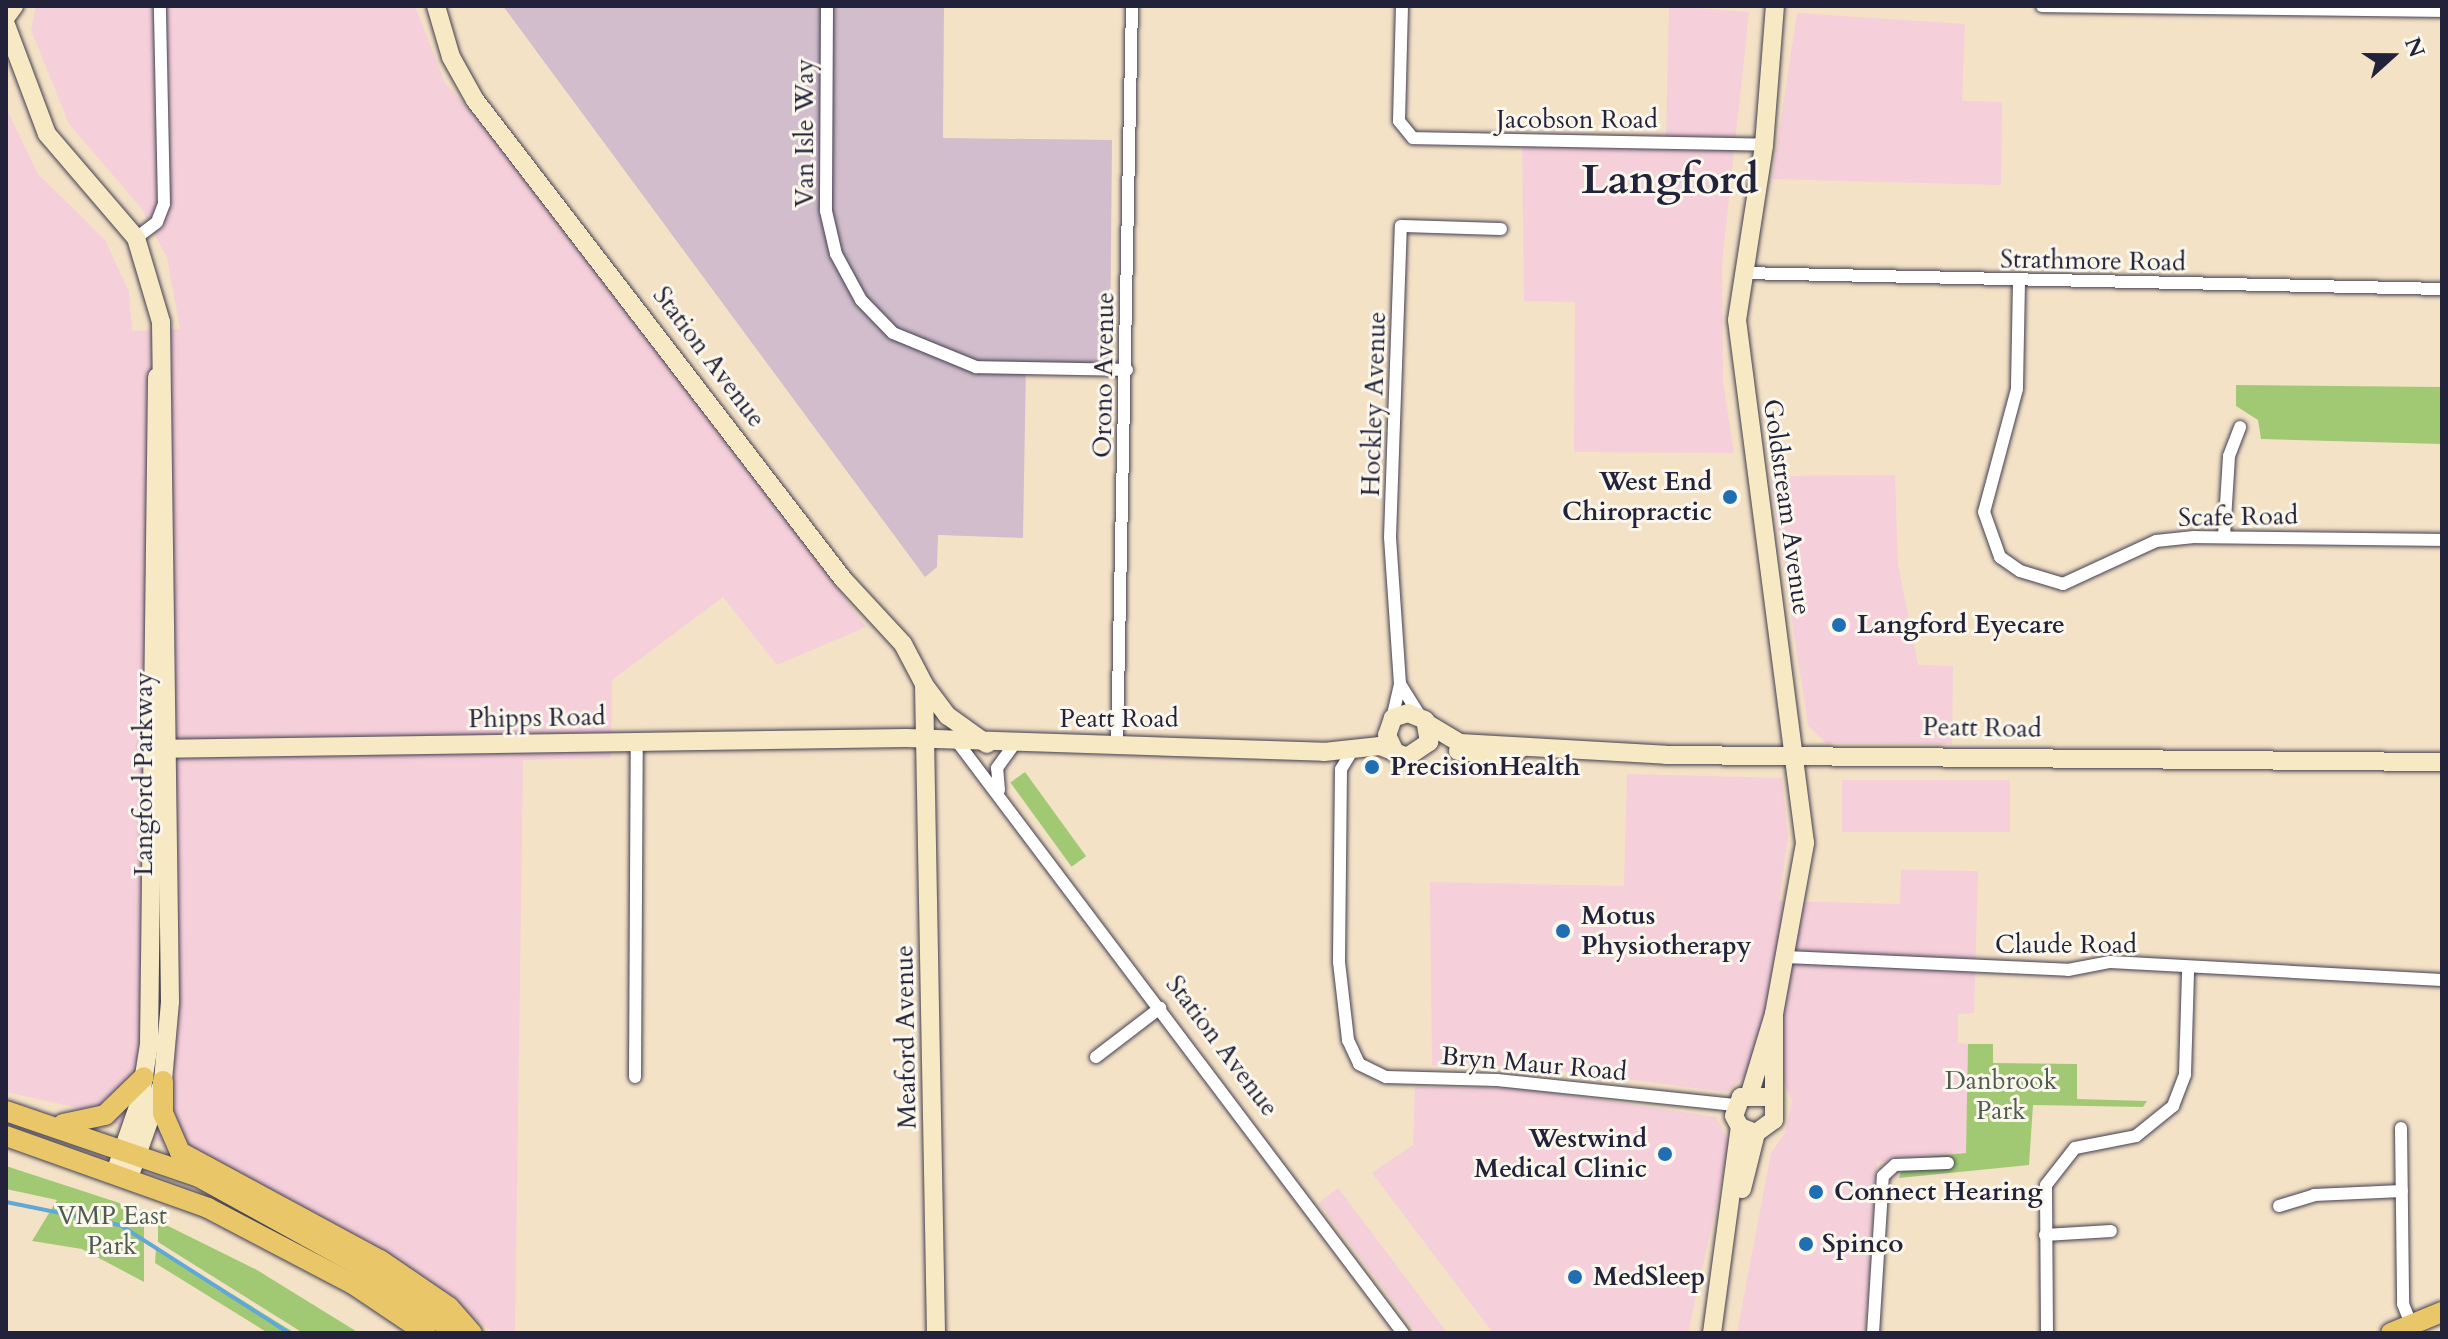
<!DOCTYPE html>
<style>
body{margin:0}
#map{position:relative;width:2448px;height:1339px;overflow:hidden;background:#f4e2c7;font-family:Cardo,serif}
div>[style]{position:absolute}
.built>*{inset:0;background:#f5cfda;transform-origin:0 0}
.industrial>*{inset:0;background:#d1bdcb}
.green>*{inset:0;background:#a1c974;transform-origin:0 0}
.stream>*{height:4px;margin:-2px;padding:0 2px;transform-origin:2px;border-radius:2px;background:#60a9d7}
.roads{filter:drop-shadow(0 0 2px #423f50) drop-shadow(0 0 2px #423f50)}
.street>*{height:12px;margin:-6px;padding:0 6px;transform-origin:6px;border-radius:6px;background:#fff}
.secondary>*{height:18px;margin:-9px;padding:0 9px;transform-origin:9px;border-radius:9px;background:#f6e9c3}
.primary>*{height:20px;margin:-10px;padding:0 10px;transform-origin:10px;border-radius:10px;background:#e9c769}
.dots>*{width:22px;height:22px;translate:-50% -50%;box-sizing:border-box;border:4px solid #fbf7ec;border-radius:50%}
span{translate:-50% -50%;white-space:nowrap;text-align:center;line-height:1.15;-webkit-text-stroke:6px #fbf7ec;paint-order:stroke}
.street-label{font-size:26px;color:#22223b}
.poi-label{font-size:26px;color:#22223b;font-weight:700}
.right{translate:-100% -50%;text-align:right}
.left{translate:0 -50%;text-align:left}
.park-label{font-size:26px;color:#4e5c4f}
.town-label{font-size:42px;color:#22223b;font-weight:700}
.frame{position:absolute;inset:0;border:8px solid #22223b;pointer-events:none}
.north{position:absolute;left:2352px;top:16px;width:80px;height:80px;-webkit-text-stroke:6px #fbf7ec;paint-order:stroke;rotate:69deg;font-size:22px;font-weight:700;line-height:32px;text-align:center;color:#22223b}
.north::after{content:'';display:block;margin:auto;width:28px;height:36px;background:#22223b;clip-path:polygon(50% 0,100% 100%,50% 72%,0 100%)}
</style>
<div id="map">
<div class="built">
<div style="clip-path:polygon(36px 6px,415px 6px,445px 83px,541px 188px,866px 627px,777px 665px,723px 597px,612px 680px,611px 758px,523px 760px,515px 1333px,495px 1333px,382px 1252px,238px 1172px,74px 1107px,6px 1092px,6px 108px,38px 174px,105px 240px,129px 292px,132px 331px,180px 329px,167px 258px,142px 209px,69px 124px,31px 30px)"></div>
<div style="clip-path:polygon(1669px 6px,1749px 12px,1722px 264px,1723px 382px,1734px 453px,1574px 452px,1575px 302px,1524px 301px,1522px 135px,1666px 136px)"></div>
<div style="clip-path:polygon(1797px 13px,1965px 24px,1962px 101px,2002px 102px,2001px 185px,1772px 179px)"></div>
<div style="clip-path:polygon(1895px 475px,1898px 565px,1918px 665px,1953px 666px,1952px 744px,1826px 743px,1808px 726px,1770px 476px)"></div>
<div style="clip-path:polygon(1627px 774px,1782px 778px,1788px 837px,1779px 901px,1900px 904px,1901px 870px,1978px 871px,1974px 1013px,1958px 1014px,1958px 1043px,1968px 1044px,1966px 1153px,1877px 1162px,1865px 1333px,1737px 1333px,1771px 1153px,1785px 1133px,1792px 1101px,1784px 1082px,1749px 1072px,1726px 1092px,1524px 1066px,1432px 1065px,1430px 882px,1624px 886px)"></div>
<div style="left:1842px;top:780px;width:168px;height:52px"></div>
<div style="clip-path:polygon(1415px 1087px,1521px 1088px,1716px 1117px,1730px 1143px,1688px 1333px,1493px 1333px,1372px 1173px,1413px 1145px)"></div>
<div style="left:1338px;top:1188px;width:181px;height:24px;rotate:53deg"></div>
</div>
<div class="industrial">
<div style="clip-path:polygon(503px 6px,944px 6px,943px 138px,1112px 140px,1110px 363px,1026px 362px,1023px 538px,938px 535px,937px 567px,925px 577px)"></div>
</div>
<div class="green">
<div style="clip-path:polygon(2236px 385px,2442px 387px,2442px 444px,2261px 439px,2258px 420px,2236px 406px)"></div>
<div style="left:1025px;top:772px;width:104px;height:18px;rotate:54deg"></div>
<div style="clip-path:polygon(1968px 1044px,1993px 1044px,1993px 1063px,2077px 1064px,2077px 1099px,2147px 1101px,2143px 1107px,2033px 1105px,2029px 1165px,1899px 1178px,1905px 1159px,1966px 1153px)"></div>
<div style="clip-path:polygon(6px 1166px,144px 1211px,144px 1282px,82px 1249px,32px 1241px,57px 1200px,6px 1189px)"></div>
<div style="clip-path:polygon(158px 1221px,257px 1270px,359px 1333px,303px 1333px,158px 1242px)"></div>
<div style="clip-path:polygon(156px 1247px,295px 1333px,268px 1333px,155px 1263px)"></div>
</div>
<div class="stream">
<div style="left:6px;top:1202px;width:116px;rotate:11.4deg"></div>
<div style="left:120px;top:1225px;width:201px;rotate:32.6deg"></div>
</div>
<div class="roads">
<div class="street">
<div style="left:827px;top:6px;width:205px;rotate:90.3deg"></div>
<div style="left:826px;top:211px;width:44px;rotate:76.9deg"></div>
<div style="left:836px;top:254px;width:52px;rotate:61.5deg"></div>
<div style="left:861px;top:300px;width:46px;rotate:45.9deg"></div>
<div style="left:893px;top:333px;width:90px;rotate:22.3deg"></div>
<div style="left:976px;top:367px;width:151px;rotate:1.1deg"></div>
<div style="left:1402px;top:6px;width:115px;rotate:91.5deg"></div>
<div style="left:1399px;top:121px;width:22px;rotate:51deg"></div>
<div style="left:1413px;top:138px;width:351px;rotate:1.1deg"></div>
<div style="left:2042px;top:6px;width:400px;rotate:0.7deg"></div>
<div style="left:136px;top:238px;width:26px;rotate:-37deg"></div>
<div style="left:157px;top:222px;width:19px;rotate:-69deg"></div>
<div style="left:164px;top:204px;width:198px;rotate:-91.2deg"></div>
<div style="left:1743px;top:273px;width:699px;rotate:1.31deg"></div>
<div style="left:2019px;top:282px;width:107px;rotate:91.1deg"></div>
<div style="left:2017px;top:389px;width:127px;rotate:105deg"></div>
<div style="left:1984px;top:512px;width:48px;rotate:70.4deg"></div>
<div style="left:2000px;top:557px;width:24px;rotate:35deg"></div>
<div style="left:2020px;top:571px;width:45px;rotate:16.8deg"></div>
<div style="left:2063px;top:584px;width:102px;rotate:-24.8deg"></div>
<div style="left:2156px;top:541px;width:38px;rotate:-6deg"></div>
<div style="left:2194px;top:537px;width:248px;rotate:0.7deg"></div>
<div style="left:2224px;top:536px;width:80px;rotate:-86.4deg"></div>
<div style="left:2229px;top:456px;width:31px;rotate:-69deg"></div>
<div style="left:1400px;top:684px;width:36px;rotate:58deg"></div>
<div style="left:1392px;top:719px;width:36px;rotate:-77deg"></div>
<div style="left:1400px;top:684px;width:147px;rotate:-93.9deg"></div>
<div style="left:1390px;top:537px;width:311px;rotate:-88deg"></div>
<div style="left:1401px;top:226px;width:100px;rotate:1.7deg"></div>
<div style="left:959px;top:744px;width:738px;rotate:52.99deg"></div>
<div style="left:1117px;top:745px;width:739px;rotate:-88.84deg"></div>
<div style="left:1352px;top:751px;width:21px;rotate:121deg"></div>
<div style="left:1341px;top:769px;width:193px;rotate:90.6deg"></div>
<div style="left:1339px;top:962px;width:79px;rotate:83.4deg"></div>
<div style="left:1348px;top:1040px;width:26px;rotate:65deg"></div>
<div style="left:1359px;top:1064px;width:30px;rotate:26deg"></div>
<div style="left:1386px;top:1077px;width:111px;rotate:1.5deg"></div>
<div style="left:1497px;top:1080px;width:239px;rotate:6deg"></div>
<div style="left:999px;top:790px;width:22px;rotate:-95deg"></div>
<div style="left:997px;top:768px;width:29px;rotate:-54deg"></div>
<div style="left:1786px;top:957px;width:282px;rotate:2.6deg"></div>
<div style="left:2068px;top:970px;width:43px;rotate:-10.8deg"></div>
<div style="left:2110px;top:962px;width:332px;rotate:3.1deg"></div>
<div style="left:1096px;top:1057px;width:81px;rotate:-37.4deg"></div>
<div style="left:635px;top:1077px;width:334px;rotate:-89.7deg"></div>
<div style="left:2401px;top:1128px;width:176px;rotate:89.3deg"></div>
<div style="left:2403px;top:1304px;width:22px;rotate:68deg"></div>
<div style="left:2279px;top:1206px;width:37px;rotate:-17deg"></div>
<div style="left:2314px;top:1195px;width:88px;rotate:-2.6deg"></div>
<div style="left:2045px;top:1235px;width:66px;rotate:-3.5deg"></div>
<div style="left:1873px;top:1333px;width:157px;rotate:-86.4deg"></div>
<div style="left:1883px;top:1176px;width:16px;rotate:-43deg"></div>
<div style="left:1895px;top:1165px;width:53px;rotate:-2.2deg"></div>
<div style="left:2047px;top:1333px;width:148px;rotate:-90.4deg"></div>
<div style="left:2046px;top:1185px;width:47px;rotate:-51.9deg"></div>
<div style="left:2075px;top:1148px;width:62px;rotate:-11.1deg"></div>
<div style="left:2136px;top:1136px;width:48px;rotate:-39deg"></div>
<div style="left:2173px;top:1106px;width:34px;rotate:-69deg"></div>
<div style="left:2185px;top:1074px;width:103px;rotate:-88.3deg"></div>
</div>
<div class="secondary">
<div style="left:436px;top:6px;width:53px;rotate:73.6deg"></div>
<div style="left:451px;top:57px;width:49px;rotate:60.8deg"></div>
<div style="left:475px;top:100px;width:604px;rotate:52.47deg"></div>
<div style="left:843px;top:579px;width:88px;rotate:47.3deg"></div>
<div style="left:903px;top:644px;width:45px;rotate:62.3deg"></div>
<div style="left:924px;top:684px;width:649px;rotate:88.94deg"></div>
<div style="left:6px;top:17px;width:14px;rotate:-54deg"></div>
<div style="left:6px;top:25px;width:116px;rotate:69.4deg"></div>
<div style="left:47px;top:134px;width:137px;rotate:49.4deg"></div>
<div style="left:136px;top:238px;width:88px;rotate:73.4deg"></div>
<div style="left:161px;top:322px;width:680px;rotate:89.24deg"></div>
<div style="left:170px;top:1002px;width:79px;rotate:95.1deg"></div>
<div style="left:163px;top:1081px;width:100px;rotate:109.3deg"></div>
<div style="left:925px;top:686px;width:38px;rotate:53deg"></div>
<div style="left:948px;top:716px;width:48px;rotate:35.7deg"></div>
<div style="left:1428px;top:724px;width:37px;rotate:31deg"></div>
<div style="left:1460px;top:743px;width:206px;rotate:3.3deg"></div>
<div style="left:1666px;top:755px;width:776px;rotate:0.52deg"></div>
<div style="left:150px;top:749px;width:756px;rotate:-0.83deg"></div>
<div style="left:906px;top:738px;width:418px;rotate:1.9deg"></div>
<div style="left:1324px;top:752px;width:56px;rotate:-6.1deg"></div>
<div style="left:1380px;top:746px;width:29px;rotate:22deg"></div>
<div style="left:1407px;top:757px;width:27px;rotate:-34deg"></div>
<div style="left:1429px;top:742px;width:22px;rotate:-100deg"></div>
<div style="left:1425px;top:720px;width:18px;rotate:-158deg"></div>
<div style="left:1408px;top:713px;width:16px;rotate:162deg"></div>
<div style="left:1393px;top:718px;width:18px;rotate:109deg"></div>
<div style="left:1387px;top:735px;width:17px;rotate:65deg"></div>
<div style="left:1458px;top:751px;width:52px;rotate:5.5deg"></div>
<div style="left:1510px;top:756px;width:12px;rotate:-35deg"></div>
<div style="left:1750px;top:1093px;width:83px;rotate:-73.1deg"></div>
<div style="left:1770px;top:1097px;width:29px;rotate:180deg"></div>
<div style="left:1741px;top:1097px;width:20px;rotate:110deg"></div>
<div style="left:1734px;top:1116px;width:13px;rotate:61deg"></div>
<div style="left:1740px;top:1127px;width:17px;rotate:21deg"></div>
<div style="left:1756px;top:1133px;width:22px;rotate:-36deg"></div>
<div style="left:1774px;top:1120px;width:106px;rotate:-90deg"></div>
<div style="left:1774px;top:1014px;width:174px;rotate:-79.7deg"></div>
<div style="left:1805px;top:843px;width:527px;rotate:-97.41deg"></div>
<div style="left:1737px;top:320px;width:177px;rotate:-81.2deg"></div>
<div style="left:1764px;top:145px;width:139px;rotate:-85.5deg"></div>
<div style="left:116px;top:1170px;width:73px;rotate:-70.8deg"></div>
<div style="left:140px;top:1101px;width:58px;rotate:-81deg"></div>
<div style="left:149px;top:1044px;width:667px;rotate:-89.31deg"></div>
<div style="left:1742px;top:1189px;width:58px;rotate:-76deg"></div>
<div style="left:1712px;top:1333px;width:208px;rotate:-82.3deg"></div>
</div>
<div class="primary">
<div style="left:163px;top:1081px;width:32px;rotate:90deg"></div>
<div style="left:163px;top:1113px;width:43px;rotate:66.4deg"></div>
<div style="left:180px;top:1152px;width:227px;rotate:28.4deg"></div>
<div style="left:380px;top:1260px;width:83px;rotate:34.3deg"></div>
<div style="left:449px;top:1307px;width:35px;rotate:49deg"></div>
<div style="left:6px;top:1111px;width:204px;rotate:18.9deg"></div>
<div style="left:199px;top:1177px;width:184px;rotate:28.9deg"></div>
<div style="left:360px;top:1266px;width:118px;rotate:34.6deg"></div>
<div style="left:63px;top:1124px;width:43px;rotate:-12.1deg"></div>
<div style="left:105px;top:1115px;width:54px;rotate:-44.3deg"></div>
<div style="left:6px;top:1136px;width:214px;rotate:19.6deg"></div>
<div style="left:208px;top:1208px;width:164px;rotate:27.7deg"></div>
<div style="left:353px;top:1284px;width:88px;rotate:33.9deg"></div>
<div style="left:2391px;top:1333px;width:55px;rotate:-22.4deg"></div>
</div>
</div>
<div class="dots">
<div style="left:1730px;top:497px;background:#1f6fb2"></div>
<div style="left:1839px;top:625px;background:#1f6fb2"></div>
<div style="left:1372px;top:767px;background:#1f6fb2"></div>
<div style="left:1563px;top:931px;background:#1f6fb2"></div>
<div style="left:1665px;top:1154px;background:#1f6fb2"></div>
<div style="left:1816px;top:1192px;background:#1f6fb2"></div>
<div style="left:1806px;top:1244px;background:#1f6fb2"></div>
<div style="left:1575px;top:1277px;background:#1f6fb2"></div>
</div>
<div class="street-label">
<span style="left:1577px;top:120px">Jacobson Road</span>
<span style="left:805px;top:133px;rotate:-90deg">Van Isle Way</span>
<span style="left:2093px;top:261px;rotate:1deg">Strathmore Road</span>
<span style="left:709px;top:357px;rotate:53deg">Station Avenue</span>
<span style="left:1104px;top:375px;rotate:-89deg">Orono Avenue</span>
<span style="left:1374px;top:404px;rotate:-88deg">Hockley Avenue</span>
<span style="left:1787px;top:507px;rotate:82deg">Goldstream Avenue</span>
<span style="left:2238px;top:517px;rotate:-1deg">Scafe Road</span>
<span style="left:537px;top:718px;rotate:-1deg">Phipps Road</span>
<span style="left:1119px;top:719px">Peatt Road</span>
<span style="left:1982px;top:728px;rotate:1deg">Peatt Road</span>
<span style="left:144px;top:774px;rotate:-90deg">Langford Parkway</span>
<span style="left:2066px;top:945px">Claude Road</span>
<span style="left:906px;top:1037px;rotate:-91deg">Meaford Avenue</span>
<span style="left:1222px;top:1046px;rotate:53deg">Station Avenue</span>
<span style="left:1534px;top:1064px;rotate:5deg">Bryn Maur Road</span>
</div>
<div class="poi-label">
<span class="right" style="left:1712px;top:497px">West End<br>Chiropractic</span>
<span class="left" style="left:1857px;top:625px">Langford Eyecare</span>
<span class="left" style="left:1390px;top:767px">PrecisionHealth</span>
<span class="left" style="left:1581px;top:931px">Motus<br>Physiotherapy</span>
<span class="right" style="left:1647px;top:1154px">Westwind<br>Medical Clinic</span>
<span class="left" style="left:1834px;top:1192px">Connect Hearing</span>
<span class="left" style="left:1822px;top:1244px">Spinco</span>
<span class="left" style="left:1593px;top:1277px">MedSleep</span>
</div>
<div class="park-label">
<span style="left:2001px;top:1096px">Danbrook<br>Park</span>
<span style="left:112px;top:1231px">VMP East<br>Park</span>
</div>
<div class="town-label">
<span style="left:1670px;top:180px">Langford</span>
</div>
<div class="frame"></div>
<div class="north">N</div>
</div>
